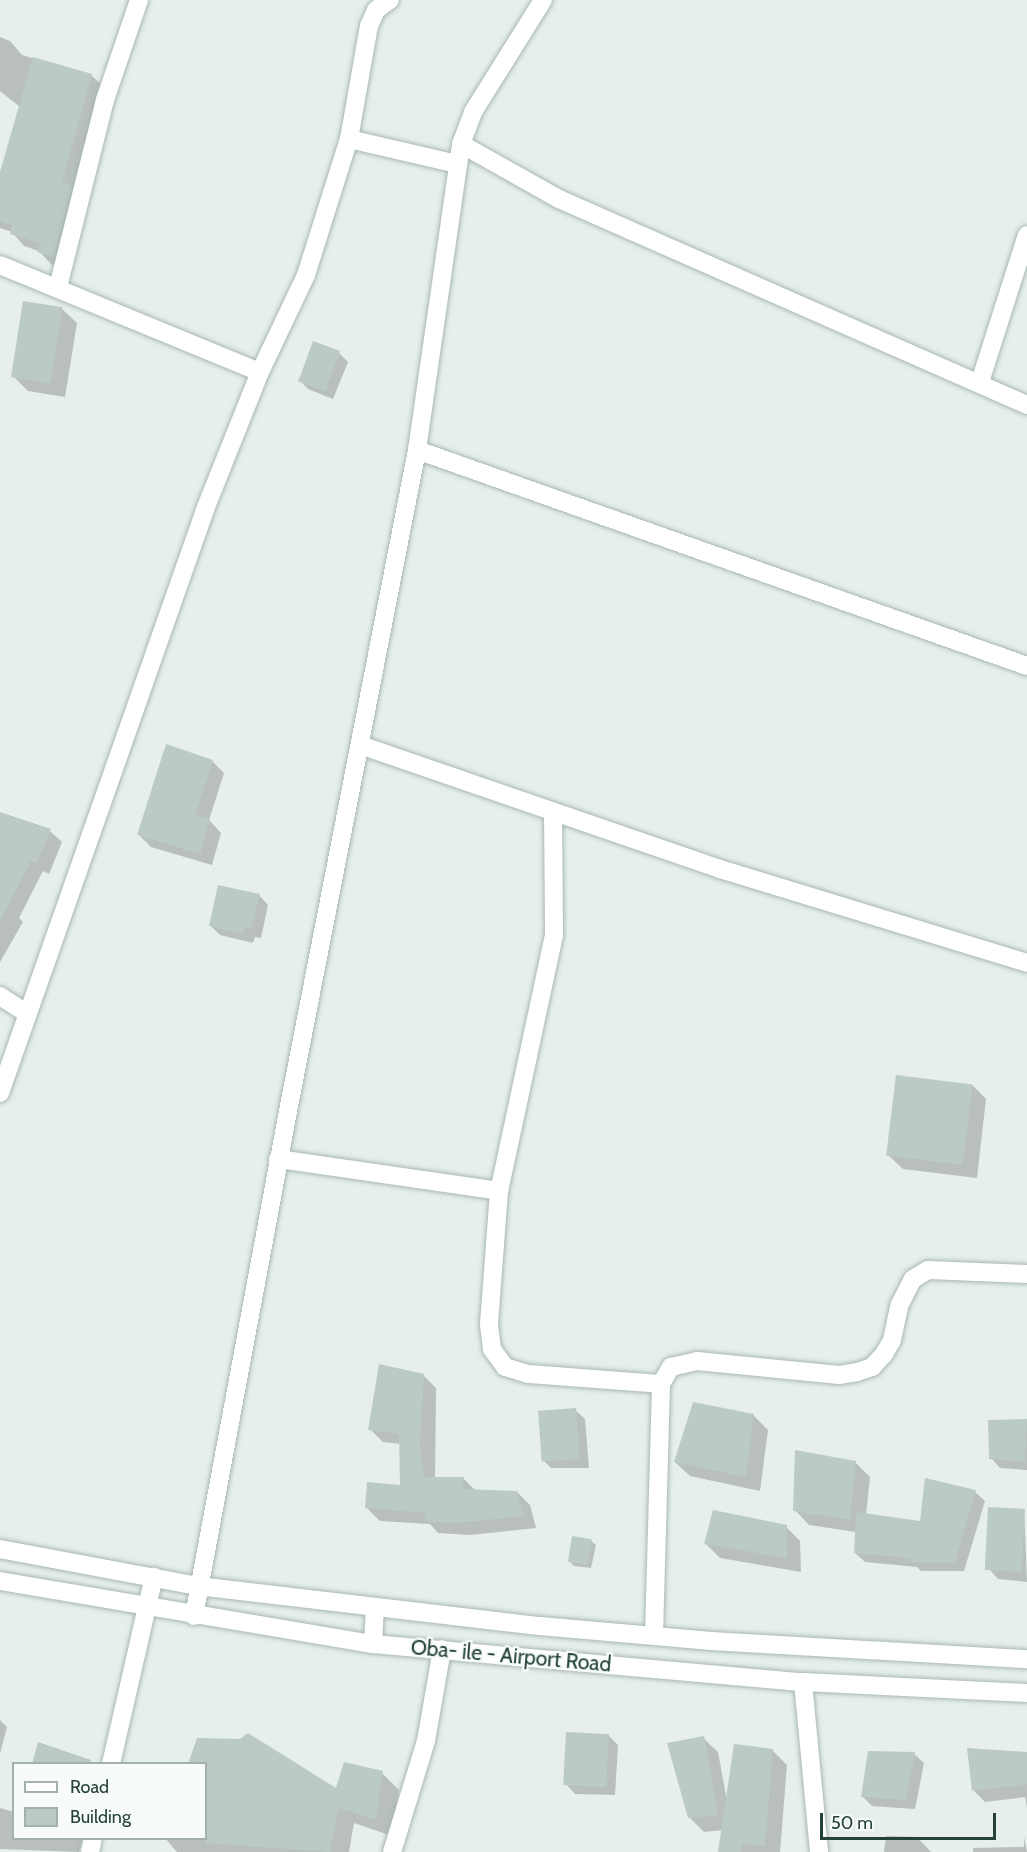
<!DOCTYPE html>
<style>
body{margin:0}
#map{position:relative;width:1027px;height:1852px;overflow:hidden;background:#e6efeb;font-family:Cabin,sans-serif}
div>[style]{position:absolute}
.shadow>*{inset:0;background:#0003}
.building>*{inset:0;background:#bbcac4;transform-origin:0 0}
.roads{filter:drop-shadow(0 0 2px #a8b8b2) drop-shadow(0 0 2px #a8b8b2)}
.minor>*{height:18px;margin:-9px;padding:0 9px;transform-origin:9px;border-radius:9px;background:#fff}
.tertiary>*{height:18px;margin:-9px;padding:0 9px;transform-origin:9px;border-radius:9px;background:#fff}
.secondary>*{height:18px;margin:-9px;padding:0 9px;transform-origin:9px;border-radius:9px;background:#fff}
span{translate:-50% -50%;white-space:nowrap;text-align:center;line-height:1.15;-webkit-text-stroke:4.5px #f7fbf9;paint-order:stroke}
.street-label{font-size:21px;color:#24423a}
.legend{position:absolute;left:12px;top:1762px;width:195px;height:78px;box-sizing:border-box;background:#f7fbf9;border:2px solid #a3b1ad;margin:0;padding:8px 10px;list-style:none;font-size:18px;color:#24423a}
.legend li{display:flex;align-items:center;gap:12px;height:30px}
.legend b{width:30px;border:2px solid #a3b1ad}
.scale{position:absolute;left:820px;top:1813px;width:176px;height:27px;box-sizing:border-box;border:3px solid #24423a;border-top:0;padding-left:8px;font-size:18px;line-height:21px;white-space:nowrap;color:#24423a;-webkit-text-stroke:4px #f7fbf9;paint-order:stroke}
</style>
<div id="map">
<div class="shadow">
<div style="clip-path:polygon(0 37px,10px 41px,22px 55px,91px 75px,104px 87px,66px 269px,51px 264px,39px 251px,24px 246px,12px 232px,0 228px,0 177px,20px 107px,0 91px)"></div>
<div style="clip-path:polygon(62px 309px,77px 323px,65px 397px,28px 391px,13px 376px)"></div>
<div style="clip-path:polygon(339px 353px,348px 362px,333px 399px,308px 389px,298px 379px)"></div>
<div style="clip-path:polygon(212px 761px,224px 773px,209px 820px,221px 833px,212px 865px,151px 847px,139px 835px)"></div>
<div style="clip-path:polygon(0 813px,50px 831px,62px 842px,49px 874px,43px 871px,19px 918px,23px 922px,0 962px)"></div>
<div style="clip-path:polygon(259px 895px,268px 905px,261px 938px,255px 937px,253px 943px,220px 935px,210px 925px)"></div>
<div style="clip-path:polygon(972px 1085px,986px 1099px,977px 1178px,903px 1169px,888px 1155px)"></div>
<div style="clip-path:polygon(423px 1375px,436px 1388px,435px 1479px,463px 1478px,476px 1491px,517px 1492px,530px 1505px,536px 1528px,470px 1535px,438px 1533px,430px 1524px,380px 1521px,367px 1508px,401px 1486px,401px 1444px,383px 1442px,370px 1429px)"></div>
<div style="clip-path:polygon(575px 1410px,585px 1419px,589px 1468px,551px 1468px,541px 1458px)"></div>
<div style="clip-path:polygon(753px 1415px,768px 1430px,760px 1491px,690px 1476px,675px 1462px)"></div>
<div style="clip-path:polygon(990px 1421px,1027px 1421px,1027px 1470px,1000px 1468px,991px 1458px)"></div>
<div style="clip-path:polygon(856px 1463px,870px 1477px,866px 1515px,922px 1523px,975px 1492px,985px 1501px,964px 1571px,921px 1571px,917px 1567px,865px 1562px,855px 1553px,856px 1532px,809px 1525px,795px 1510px)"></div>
<div style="clip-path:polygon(1024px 1510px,1027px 1582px,998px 1579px,989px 1569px)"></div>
<div style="clip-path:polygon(786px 1527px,800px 1541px,801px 1572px,720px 1558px,706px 1544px)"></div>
<div style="clip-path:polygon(591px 1541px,596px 1545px,591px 1568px,574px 1566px,570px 1562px)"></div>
<div style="clip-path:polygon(0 1720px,7px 1727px,0 1754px)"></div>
<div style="clip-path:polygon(608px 1735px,618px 1745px,615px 1795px,575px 1794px,566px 1784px)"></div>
<div style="clip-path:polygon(703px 1738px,718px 1752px,727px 1801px,772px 1750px,787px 1765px,780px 1852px,732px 1852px,723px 1830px,704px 1832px,690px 1818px)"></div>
<div style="clip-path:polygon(198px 1739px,337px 1791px,382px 1773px,399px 1790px,392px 1836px,354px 1823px,349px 1852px,177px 1852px,165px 1838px,206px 1838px,206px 1764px)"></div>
<div style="clip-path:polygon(1027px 1753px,1027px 1808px,1025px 1797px,985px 1802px,974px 1791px)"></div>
<div style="clip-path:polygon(914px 1754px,924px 1763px,915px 1809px,872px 1806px,862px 1796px)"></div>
<div style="clip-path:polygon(0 1808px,14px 1812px,14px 1838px,79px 1838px,82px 1841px,79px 1852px,0 1849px)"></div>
<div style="clip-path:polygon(886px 1836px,917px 1837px,931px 1852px,884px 1852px)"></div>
<div style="clip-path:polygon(1024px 1837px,1027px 1852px,973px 1852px,973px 1848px,1024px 1847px)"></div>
</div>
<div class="building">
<div style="clip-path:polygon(33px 57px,92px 74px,62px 182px,72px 185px,54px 257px,37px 252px,40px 243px,10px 234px,12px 225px,0 221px,0 172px)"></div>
<div style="left:23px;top:301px;width:40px;height:77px;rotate:9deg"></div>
<div style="left:313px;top:341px;width:29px;height:43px;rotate:20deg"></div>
<div style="clip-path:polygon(166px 744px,213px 760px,195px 815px,210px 819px,200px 854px,137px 835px)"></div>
<div style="clip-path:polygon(0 812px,51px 829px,37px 863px,31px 861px,0 921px)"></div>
<div style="clip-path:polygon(218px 885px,260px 894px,251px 929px,245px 928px,244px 934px,209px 926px)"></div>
<div style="left:896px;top:1075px;width:77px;height:81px;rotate:7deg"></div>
<div style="clip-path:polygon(379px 1364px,424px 1374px,420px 1444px,424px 1477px,464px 1477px,462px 1489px,517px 1491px,524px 1516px,456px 1523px,424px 1521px,425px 1513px,365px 1508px,367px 1482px,400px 1485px,399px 1434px,368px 1430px)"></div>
<div style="clip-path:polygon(693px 1402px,754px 1414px,746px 1477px,674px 1462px)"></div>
<div style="left:576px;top:1408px;width:51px;height:38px;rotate:86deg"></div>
<div style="clip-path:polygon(1027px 1419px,1025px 1462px,989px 1459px,988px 1420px)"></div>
<div style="clip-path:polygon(795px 1450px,856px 1461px,850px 1520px,793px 1511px)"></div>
<div style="clip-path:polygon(925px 1478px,976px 1490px,955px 1562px,910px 1562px,911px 1558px,854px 1553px,856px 1512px,920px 1521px)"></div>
<div style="left:988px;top:1507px;width:37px;height:63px;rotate:3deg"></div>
<div style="clip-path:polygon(713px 1510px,787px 1525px,787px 1558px,704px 1544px)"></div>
<div style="left:572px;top:1536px;width:20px;height:26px;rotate:9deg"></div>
<div style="left:566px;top:1732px;width:43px;height:53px;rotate:3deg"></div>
<div style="clip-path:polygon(248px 1733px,336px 1788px,344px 1762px,383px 1771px,376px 1820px,338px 1808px,330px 1852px,206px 1843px,206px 1764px,188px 1764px,197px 1738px,240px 1739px)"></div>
<div style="clip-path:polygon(704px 1736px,718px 1815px,688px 1818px,667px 1743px)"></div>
<div style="clip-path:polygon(38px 1742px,91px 1760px,91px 1764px,32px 1764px)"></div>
<div style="clip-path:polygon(734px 1744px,773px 1749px,765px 1846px,742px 1844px,741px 1852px,718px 1852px)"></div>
<div style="clip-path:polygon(967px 1748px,1027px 1752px,1027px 1784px,972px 1791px)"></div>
<div style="clip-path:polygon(868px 1751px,915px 1752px,906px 1800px,861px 1797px)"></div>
</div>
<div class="roads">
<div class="minor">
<div style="left:349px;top:139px;width:111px;rotate:13deg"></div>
<div style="left:461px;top:144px;width:112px;rotate:29.3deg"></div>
<div style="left:559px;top:199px;width:511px;rotate:23.76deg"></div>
<div style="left:0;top:265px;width:281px;rotate:22.4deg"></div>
<div style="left:58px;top:287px;width:193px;rotate:-75.9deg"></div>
<div style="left:105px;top:100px;width:106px;rotate:-71.2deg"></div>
<div style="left:980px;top:382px;width:154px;rotate:-72.3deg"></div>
<div style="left:417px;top:450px;width:647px;rotate:19.5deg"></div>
<div style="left:360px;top:745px;width:381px;rotate:19deg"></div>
<div style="left:720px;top:869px;width:321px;rotate:17deg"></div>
<div style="left:553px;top:812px;width:123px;rotate:89.5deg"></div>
<div style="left:554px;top:935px;width:262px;rotate:102.1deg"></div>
<div style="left:499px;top:1191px;width:134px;rotate:94.3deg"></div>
<div style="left:489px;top:1325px;width:24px;rotate:83deg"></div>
<div style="left:492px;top:1349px;width:22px;rotate:54deg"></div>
<div style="left:505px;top:1367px;width:24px;rotate:17deg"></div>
<div style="left:528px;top:1374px;width:133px;rotate:4.3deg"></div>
<div style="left:0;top:996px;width:33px;rotate:33deg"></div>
<div style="left:0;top:1093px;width:621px;rotate:-70.63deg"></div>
<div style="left:206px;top:507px;width:145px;rotate:-68.2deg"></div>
<div style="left:260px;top:372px;width:107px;rotate:-64.6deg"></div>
<div style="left:306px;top:275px;width:143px;rotate:-72.5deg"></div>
<div style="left:349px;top:139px;width:115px;rotate:-80deg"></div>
<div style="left:369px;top:26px;width:17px;rotate:-66deg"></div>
<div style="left:376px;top:10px;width:17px;rotate:-36deg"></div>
<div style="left:278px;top:1159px;width:223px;rotate:8.2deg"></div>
<div style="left:654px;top:1636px;width:252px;rotate:-88.4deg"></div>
<div style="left:661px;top:1384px;width:20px;rotate:-60deg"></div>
<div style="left:671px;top:1367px;width:27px;rotate:-13deg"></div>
<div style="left:697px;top:1361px;width:143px;rotate:5.6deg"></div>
<div style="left:839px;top:1375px;width:18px;rotate:-9deg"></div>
<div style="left:857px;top:1372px;width:16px;rotate:-18deg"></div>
<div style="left:872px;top:1367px;width:18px;rotate:-47deg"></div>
<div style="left:884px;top:1354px;width:16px;rotate:-60deg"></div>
<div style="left:892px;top:1340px;width:35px;rotate:-78deg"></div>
<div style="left:899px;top:1306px;width:30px;rotate:-63deg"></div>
<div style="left:913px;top:1279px;width:17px;rotate:-31deg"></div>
<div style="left:928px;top:1270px;width:99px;rotate:2.3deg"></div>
<div style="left:803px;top:1682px;width:171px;rotate:84.6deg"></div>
<div style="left:111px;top:1764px;width:192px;rotate:-77.1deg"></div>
<div style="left:90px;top:1852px;width:14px;rotate:-78deg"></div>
<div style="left:392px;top:1852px;width:116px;rotate:-73deg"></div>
<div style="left:426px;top:1741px;width:93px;rotate:-80.1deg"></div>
</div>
<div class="tertiary">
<div style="left:194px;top:1616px;width:519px;rotate:-79.45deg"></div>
<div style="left:289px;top:1106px;width:668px;rotate:-78.96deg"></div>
<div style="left:417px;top:450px;width:309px;rotate:-81.8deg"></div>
<div style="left:461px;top:144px;width:34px;rotate:-69deg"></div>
<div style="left:473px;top:112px;width:132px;rotate:-58deg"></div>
</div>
<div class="secondary">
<div style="left:0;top:1549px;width:201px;rotate:10.6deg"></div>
<div style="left:198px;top:1586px;width:344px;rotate:6.7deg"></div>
<div style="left:540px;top:1626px;width:172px;rotate:5deg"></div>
<div style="left:711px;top:1641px;width:317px;rotate:3.3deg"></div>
<div style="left:0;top:1581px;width:378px;rotate:9.6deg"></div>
<div style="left:373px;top:1644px;width:432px;rotate:5.1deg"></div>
<div style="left:803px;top:1682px;width:224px;rotate:2.8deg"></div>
<div style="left:373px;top:1644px;width:36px;rotate:-87deg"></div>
</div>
</div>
<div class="street-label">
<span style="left:511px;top:1656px;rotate:5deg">Oba- ile - Airport Road</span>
</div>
<ul class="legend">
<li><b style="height:8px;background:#fff"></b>Road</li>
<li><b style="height:16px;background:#bbcac4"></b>Building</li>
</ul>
<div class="scale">50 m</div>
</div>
